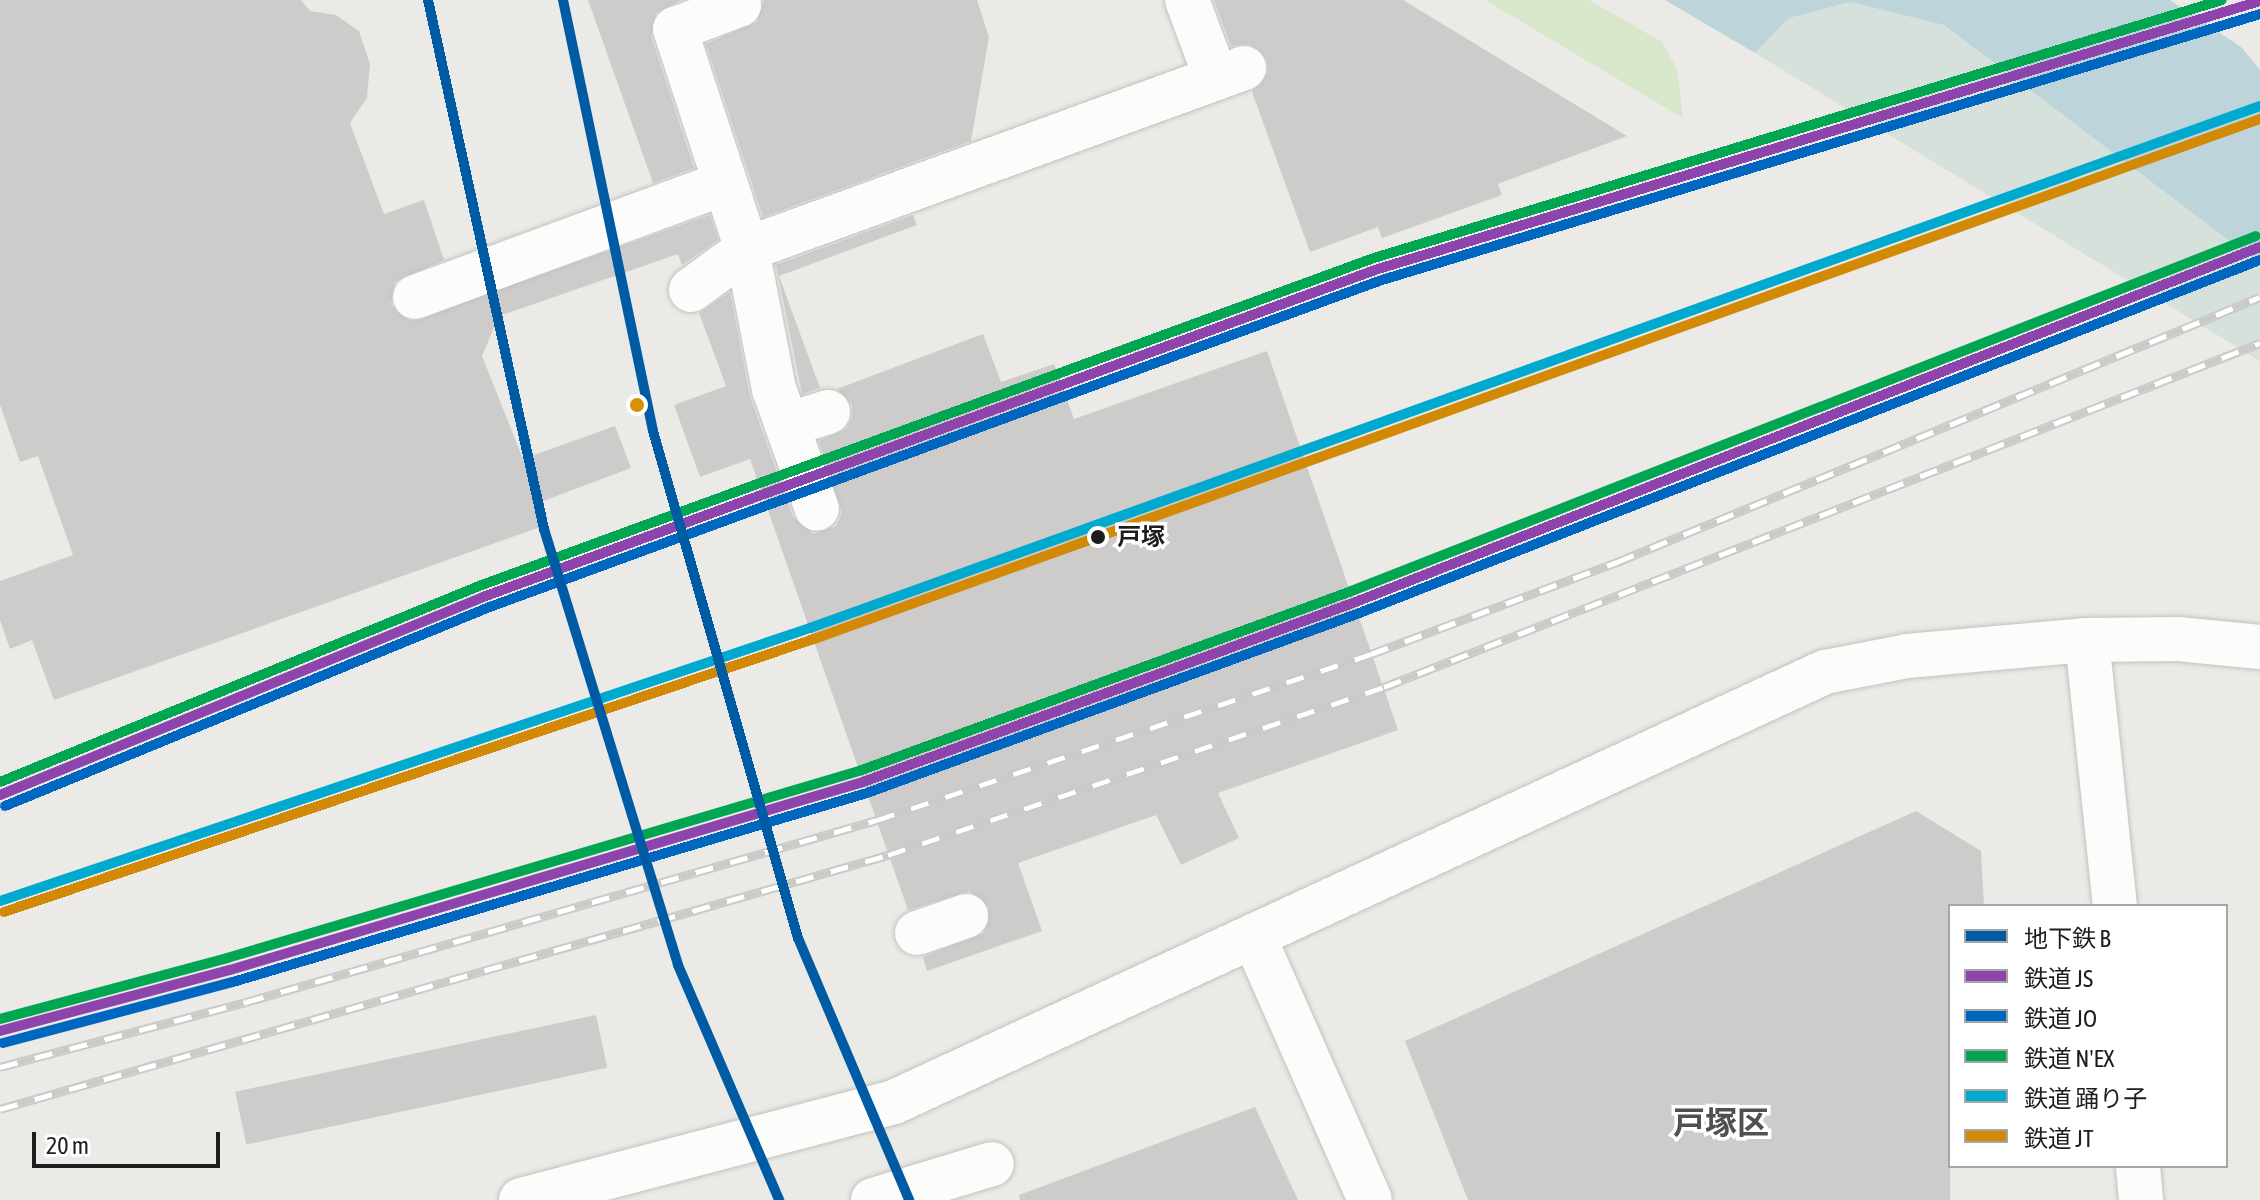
<!DOCTYPE html>
<meta charset="utf-8">
<style>
body{margin:0}
#map{position:relative;width:2260px;height:1200px;overflow:hidden;background:#ebeae7;font-family:"Asap Condensed","Noto Sans JP",sans-serif}
div>[style]{position:absolute}
.grass>*{inset:0;background:#d8e6c9}
.wetland>*{inset:0;background:#d5e1da}
.water>*{inset:0;background:#bed4db}
.building>*{inset:0;background:#ceccca;transform-origin:0 0}
.roads{filter:drop-shadow(0 0 2px #c2c2c0) drop-shadow(0 0 2px #c2c2c0)}
.minor>*{height:44px;margin:-22px;padding:0 22px;transform-origin:22px;border-radius:22px;background:#fcfcfb}
.rail>*{height:9px;margin-top:-4.5px;transform-origin:0;background:repeating-linear-gradient(90deg,#fff 0 18px,#cacac9 0 36px);box-sizing:border-box;border-block:2px solid #cacac9}
.rail-1>*{height:10px;margin:-5px;padding:0 5px;transform-origin:5px;border-radius:5px;background:#8e44ad}
.rail-2>*{height:10px;margin:-5px;padding:0 5px;transform-origin:5px;border-radius:5px;background:#0067c0}
.rail-3>*{height:10px;margin:-5px;padding:0 5px;transform-origin:5px;border-radius:5px;background:#00a651}
.rail-4>*{height:10px;margin:-5px;padding:0 5px;transform-origin:5px;border-radius:5px;background:#00a9ce}
.rail-5>*{height:10px;margin:-5px;padding:0 5px;transform-origin:5px;border-radius:5px;background:#d28a06}
.metro-1>*{height:10px;margin:-5px;padding:0 5px;transform-origin:5px;border-radius:5px;background:#005ba5}
.dots>*{width:22px;height:22px;translate:-50% -50%;box-sizing:border-box;border:4px solid #fff;border-radius:50%}
span{translate:-50% -50%;white-space:nowrap;text-align:center;line-height:1.15;-webkit-text-stroke:7px #fff;paint-order:stroke}
.stop-label{font-size:24px;color:#1d1d1d;font-weight:700}
.left{translate:0 -50%;text-align:left}
.district-label{font-size:32px;color:#505050;font-weight:700}
.legend{position:absolute;left:1948px;top:904px;width:280px;height:264px;box-sizing:border-box;background:#fff;border:2px solid #a5a5a5;margin:0;padding:10px 14px;list-style:none;font-size:24px;color:#1d1d1d}
.legend li{display:flex;align-items:center;gap:16px;height:40px}
.legend b{width:40px;border:2px solid #a5a5a5}
.scale{position:absolute;left:32px;top:1132px;width:188px;height:36px;box-sizing:border-box;border:4px solid #1d1d1d;border-top:0;padding-left:10px;font-size:24px;line-height:28px;white-space:nowrap;color:#1d1d1d;-webkit-text-stroke:6px #fff;paint-order:stroke}
</style>
<div id="map">
<div class="grass">
<div style="clip-path:polygon(1485px 0,1589px 0,1662px 42px,1677px 69px,1683px 118px)"></div>
</div>
<div class="wetland">
<div style="clip-path:polygon(1850px 2px,1944px 25px,2260px 264px,2260px 361px,1755px 53px,1789px 18px)"></div>
</div>
<div class="water">
<div style="clip-path:polygon(1665px 0,2170px 0,2241px 47px,2260px 70px,2260px 264px,1944px 25px,1850px 2px,1789px 18px,1755px 53px)"></div>
</div>
<div class="building">
<div style="clip-path:polygon(0 0,301px 0,310px 11px,336px 15px,359px 31px,370px 64px,367px 98px,350px 123px,384px 214px,424px 200px,444px 260px,395px 282px,391px 305px,410px 321px,710px 215px,718px 240px,682px 265px,678px 254px,499px 316px,482px 356px,523px 459px,615px 426px,631px 468px,538px 503px,546px 525px,54px 700px,32px 640px,10px 649px,0 620px,0 581px,73px 555px,38px 456px,20px 462px,0 405px)"></div>
<div style="clip-path:polygon(588px 0,681px 0,656px 13px,651px 36px,694px 168px,653px 183px)"></div>
<div style="clip-path:polygon(764px 0,977px 0,989px 37px,971px 141px,763px 217px,706px 44px,757px 22px)"></div>
<div style="clip-path:polygon(1214px 0,1403px 0,1627px 136px,1498px 184px,1502px 195px,1382px 238px,1378px 227px,1310px 252px,1252px 92px,1268px 73px,1267px 59px,1249px 44px,1231px 46px)"></div>
<div style="clip-path:polygon(913px 215px,917px 225px,779px 276px,820px 388px,802px 394px,776px 265px)"></div>
<div style="clip-path:polygon(730px 292px,750px 397px,793px 517px,813px 534px,836px 526px,842px 513px,819px 441px,846px 429px,852px 418px,852px 404px,837px 389px,983px 334px,1001px 382px,1054px 364px,1074px 419px,1267px 351px,1398px 730px,1218px 793px,1239px 838px,1181px 865px,1156px 815px,1018px 863px,1042px 931px,927px 971px,923px 957px,984px 933px,989px 907px,970px 891px,908px 910px,750px 459px,700px 477px,674px 405px,726px 386px,699px 313px)"></div>
<div style="clip-path:polygon(1916px 811px,1981px 851px,1984px 906px,1950px 906px,1950px 1200px,1468px 1200px,1405px 1041px)"></div>
<div style="left:596px;top:1015px;width:54px;height:369px;rotate:78deg"></div>
<div style="clip-path:polygon(1255px 1107px,1298px 1200px,1020px 1200px,1019px 1195px)"></div>
</div>
<div class="roads">
<div class="minor">
<div style="left:738px;top:0;width:5px;rotate:79deg"></div>
<div style="left:739px;top:5px;width:68px;rotate:159.4deg"></div>
<div style="left:675px;top:29px;width:231px;rotate:71.9deg"></div>
<div style="left:747px;top:249px;width:143px;rotate:79.1deg"></div>
<div style="left:774px;top:389px;width:127px;rotate:70.3deg"></div>
<div style="left:1187px;top:0;width:83px;rotate:69.6deg"></div>
<div style="left:691px;top:290px;width:69px;rotate:-36.2deg"></div>
<div style="left:747px;top:249px;width:529px;rotate:-20.01deg"></div>
<div style="left:415px;top:297px;width:330px;rotate:-20.2deg"></div>
<div style="left:787px;top:425px;width:43px;rotate:-17.6deg"></div>
<div style="left:2087px;top:640px;width:267px;rotate:84deg"></div>
<div style="left:917px;top:933px;width:52px;rotate:-19.1deg"></div>
<div style="left:1254px;top:937px;width:287px;rotate:66.2deg"></div>
<div style="left:2138px;top:1166px;width:34px;rotate:85deg"></div>
<div style="left:521px;top:1200px;width:386px;rotate:-14.7deg"></div>
<div style="left:894px;top:1102px;width:1026px;rotate:-24.79deg"></div>
<div style="left:1825px;top:672px;width:84px;rotate:-11deg"></div>
<div style="left:1907px;top:656px;width:181px;rotate:-5.1deg"></div>
<div style="left:2087px;top:640px;width:91px;rotate:-0.6deg"></div>
<div style="left:2178px;top:639px;width:82px;rotate:5.6deg"></div>
<div style="left:873px;top:1200px;width:124px;rotate:-16.8deg"></div>
</div>
</div>
<div class="rail">
<div style="left:0;top:1067px;width:254px;rotate:-14.8deg"></div>
<div style="left:246px;top:1002px;width:657px;rotate:-16.09deg"></div>
<div style="left:877px;top:820px;width:521px;rotate:-18.57deg"></div>
<div style="left:1371px;top:654px;width:263px;rotate:-20.5deg"></div>
<div style="left:1617px;top:562px;width:695px;rotate:-22.4deg"></div>
<div style="left:0;top:1109px;width:924px;rotate:-15.96deg"></div>
<div style="left:888px;top:855px;width:524px;rotate:-18.71deg"></div>
<div style="left:1384px;top:687px;width:941px;rotate:-21.44deg"></div>
</div>
<div class="rail-1">
<div style="left:0;top:795px;width:522px;rotate:-22.29deg"></div>
<div style="left:483px;top:597px;width:953px;rotate:-20.13deg"></div>
<div style="left:1378px;top:269px;width:922px;rotate:-16.9deg"></div>
<div style="left:0;top:1031px;width:238px;rotate:-14.9deg"></div>
<div style="left:230px;top:970px;width:660px;rotate:-16.54deg"></div>
<div style="left:863px;top:782px;width:522px;rotate:-20.07deg"></div>
<div style="left:1353px;top:603px;width:974px;rotate:-21.43deg"></div>
</div>
<div class="rail-2">
<div style="left:5px;top:806px;width:521px;rotate:-22.33deg"></div>
<div style="left:487px;top:608px;width:953px;rotate:-20.13deg"></div>
<div style="left:1382px;top:280px;width:917px;rotate:-16.85deg"></div>
<div style="left:3px;top:1043px;width:238px;rotate:-14.9deg"></div>
<div style="left:233px;top:982px;width:662px;rotate:-16.6deg"></div>
<div style="left:867px;top:793px;width:522px;rotate:-20.07deg"></div>
<div style="left:1357px;top:614px;width:970px;rotate:-21.41deg"></div>
</div>
<div class="rail-3">
<div style="left:0;top:782px;width:518px;rotate:-22.25deg"></div>
<div style="left:479px;top:586px;width:953px;rotate:-20.13deg"></div>
<div style="left:1374px;top:258px;width:886px;rotate:-16.92deg"></div>
<div style="left:0;top:1019px;width:235px;rotate:-15deg"></div>
<div style="left:227px;top:958px;width:659px;rotate:-16.48deg"></div>
<div style="left:859px;top:771px;width:522px;rotate:-20.07deg"></div>
<div style="left:1349px;top:592px;width:974px;rotate:-21.43deg"></div>
</div>
<div class="rail-4">
<div style="left:0;top:901px;width:855px;rotate:-18.63deg"></div>
<div style="left:810px;top:628px;width:1541px;rotate:-19.8deg"></div>
</div>
<div class="rail-5">
<div style="left:4px;top:912px;width:855px;rotate:-18.63deg"></div>
<div style="left:814px;top:639px;width:1537px;rotate:-19.78deg"></div>
</div>
<div class="metro-1">
<div style="left:428px;top:0;width:542px;rotate:77.63deg"></div>
<div style="left:544px;top:529px;width:456px;rotate:72.9deg"></div>
<div style="left:678px;top:965px;width:256px;rotate:66.7deg"></div>
<div style="left:563px;top:0;width:440px;rotate:78.2deg"></div>
<div style="left:653px;top:431px;width:527px;rotate:74.04deg"></div>
<div style="left:798px;top:938px;width:285px;rotate:67deg"></div>
</div>
<div class="dots">
<div style="left:637px;top:405px;background:#d69104"></div>
<div style="left:1098px;top:537px;background:#1d1d1d"></div>
</div>
<div class="stop-label">
<span class="left" style="left:1117px;top:537px">戸塚</span>
</div>
<div class="district-label">
<span style="left:1721px;top:1123px">戸塚区</span>
</div>
<ul class="legend">
<li><b style="height:10px;background:#005ba5"></b>地下鉄 B</li>
<li><b style="height:10px;background:#8e44ad"></b>鉄道 JS</li>
<li><b style="height:10px;background:#0067c0"></b>鉄道 JO</li>
<li><b style="height:10px;background:#00a651"></b>鉄道 N'EX</li>
<li><b style="height:10px;background:#00a9ce"></b>鉄道 踊り子</li>
<li><b style="height:10px;background:#d28a06"></b>鉄道 JT</li>
</ul>
<div class="scale">20 m</div>
</div>
